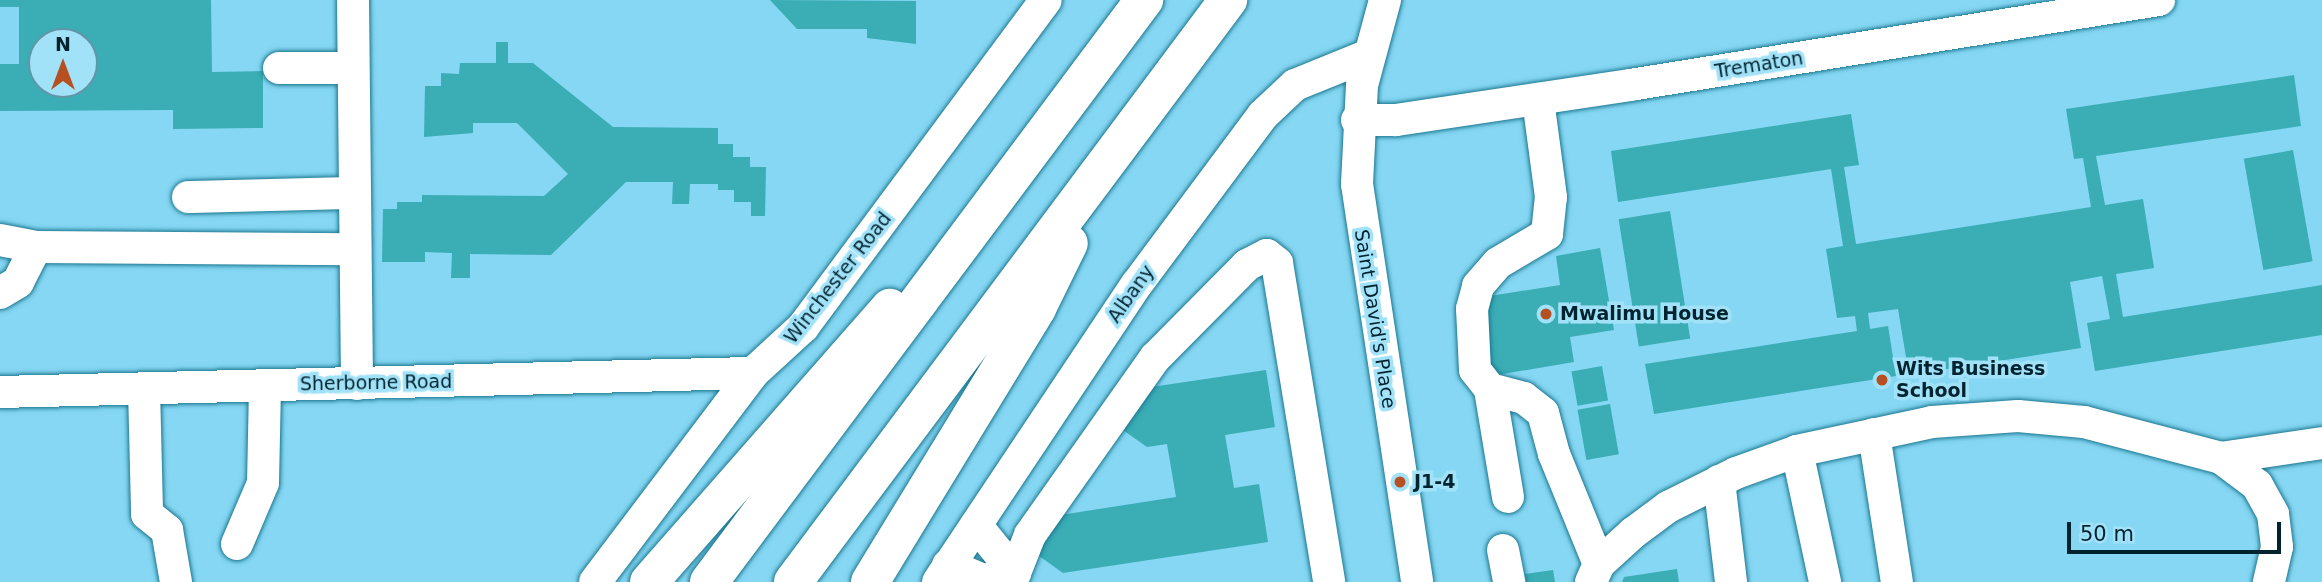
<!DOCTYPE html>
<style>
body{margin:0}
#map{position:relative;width:2322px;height:582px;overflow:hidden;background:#85d7f3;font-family:"DejaVu Sans",sans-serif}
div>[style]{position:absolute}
.building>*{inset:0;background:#3aadb5;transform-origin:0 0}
.roads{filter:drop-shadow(0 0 2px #1c7790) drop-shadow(0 0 2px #1c7790)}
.minor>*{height:32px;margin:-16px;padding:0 16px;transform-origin:16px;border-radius:16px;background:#fff}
.highway>*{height:38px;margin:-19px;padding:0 19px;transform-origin:19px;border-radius:19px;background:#fff}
.dots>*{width:19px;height:19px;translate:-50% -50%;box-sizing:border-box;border:4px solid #a2e2f8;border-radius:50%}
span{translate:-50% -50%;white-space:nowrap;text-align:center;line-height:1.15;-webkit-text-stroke:7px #a2e2f8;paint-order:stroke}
.street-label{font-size:19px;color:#00242f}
.poi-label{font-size:19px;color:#00242f;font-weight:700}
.left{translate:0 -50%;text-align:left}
.north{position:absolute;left:28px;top:28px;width:70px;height:70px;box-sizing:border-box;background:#a2e2f8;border:2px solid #6196a8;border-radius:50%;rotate:0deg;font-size:19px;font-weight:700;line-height:28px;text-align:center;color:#00242f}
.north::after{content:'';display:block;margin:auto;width:24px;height:32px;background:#b65023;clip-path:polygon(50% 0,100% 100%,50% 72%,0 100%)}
.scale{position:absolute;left:2067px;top:522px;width:214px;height:32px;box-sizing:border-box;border:4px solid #00242f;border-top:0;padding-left:9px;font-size:21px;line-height:24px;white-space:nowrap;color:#00242f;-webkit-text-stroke:5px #a2e2f8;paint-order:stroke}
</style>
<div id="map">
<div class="building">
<div style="clip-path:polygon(evenodd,0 0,211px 0,212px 72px,263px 71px,263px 128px,173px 129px,173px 110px,0 111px,0 64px,19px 64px,19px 7px,0 7px,0 0,42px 42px,84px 42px,84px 84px,42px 84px,42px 42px)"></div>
<div style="clip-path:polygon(770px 0,916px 1px,916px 44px,867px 38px,867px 29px,797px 29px)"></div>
<div style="clip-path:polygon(496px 42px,508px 42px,508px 63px,533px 63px,613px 127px,718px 128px,718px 144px,733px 144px,733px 157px,750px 157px,750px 167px,766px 167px,765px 216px,751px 216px,751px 202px,734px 202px,734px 190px,718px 190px,718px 184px,690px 184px,689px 204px,672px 204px,673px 182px,626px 182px,551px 255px,470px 254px,470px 278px,451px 278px,452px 253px,425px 252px,425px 262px,382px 262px,383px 209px,397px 209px,397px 202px,422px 202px,422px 195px,544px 196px,568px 174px,517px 123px,473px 123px,473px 133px,424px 137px,425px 86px,441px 86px,441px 73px,459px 74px,460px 63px,496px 63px)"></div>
<div style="clip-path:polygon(2294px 75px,2301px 126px,2096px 156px,2105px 205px,2143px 199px,2154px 268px,2116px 274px,2123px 317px,2322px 285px,2322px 335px,2095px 371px,2087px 323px,2110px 319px,2102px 276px,2070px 282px,2081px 348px,1909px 375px,1898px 309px,1868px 313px,1870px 329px,1888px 326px,1896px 376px,1654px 414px,1645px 364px,1857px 331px,1855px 316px,1837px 318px,1826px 249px,1843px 246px,1831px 169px,1618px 202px,1611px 151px,1851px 114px,1859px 165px,1844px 167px,1856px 244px,2091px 207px,2083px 158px,2074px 159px,2066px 109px)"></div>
<div style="left:2293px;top:150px;width:113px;height:50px;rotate:80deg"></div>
<div style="left:1670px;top:211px;width:129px;height:52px;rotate:81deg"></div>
<div style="clip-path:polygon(1600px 248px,1614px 330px,1570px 337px,1574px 362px,1491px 376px,1477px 298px,1560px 285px,1556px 256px)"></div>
<div style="left:1602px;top:366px;width:35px;height:31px;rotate:80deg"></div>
<div style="clip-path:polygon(1266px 370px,1275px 427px,1225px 435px,1234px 488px,1259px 484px,1268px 542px,1063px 573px,1028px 548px,1054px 516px,1176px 497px,1167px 444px,1147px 447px,1113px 423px,1138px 389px)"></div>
<div style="left:1610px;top:404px;width:51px;height:33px;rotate:80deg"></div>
<div style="clip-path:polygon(1677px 569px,1679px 582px,1622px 582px,1624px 577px)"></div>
<div style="clip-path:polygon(1553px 570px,1555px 582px,1526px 582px,1525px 574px)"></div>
</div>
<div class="roads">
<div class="minor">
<div style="left:353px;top:0;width:384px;rotate:89.4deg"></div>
<div style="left:1385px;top:0;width:88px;rotate:105.1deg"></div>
<div style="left:1362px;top:85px;width:99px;rotate:92.9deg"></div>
<div style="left:1357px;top:184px;width:402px;rotate:81.4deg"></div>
<div style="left:279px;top:68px;width:74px"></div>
<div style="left:1357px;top:120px;width:39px"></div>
<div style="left:1396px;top:120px;width:237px;rotate:-8.5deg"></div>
<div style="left:1630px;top:85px;width:536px;rotate:-9.13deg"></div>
<div style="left:188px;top:197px;width:165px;rotate:-1.4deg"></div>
<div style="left:0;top:240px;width:37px;rotate:11deg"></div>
<div style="left:36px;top:247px;width:317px;rotate:0.4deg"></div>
<div style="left:0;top:293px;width:21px;rotate:-31deg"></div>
<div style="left:18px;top:282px;width:39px;rotate:-63deg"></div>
<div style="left:144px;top:388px;width:126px;rotate:88.6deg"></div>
<div style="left:147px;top:514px;width:26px;rotate:39deg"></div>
<div style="left:167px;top:530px;width:53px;rotate:80.2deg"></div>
<div style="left:1490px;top:389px;width:35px;rotate:15deg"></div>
<div style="left:1524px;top:398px;width:24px;rotate:38deg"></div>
<div style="left:1543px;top:413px;width:42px;rotate:75deg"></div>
<div style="left:1554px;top:454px;width:119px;rotate:67.8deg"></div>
<div style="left:0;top:392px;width:753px;rotate:-1.45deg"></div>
<div style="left:1874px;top:434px;width:150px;rotate:81.2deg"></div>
<div style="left:1797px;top:451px;width:134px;rotate:77.9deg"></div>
<div style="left:2221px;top:458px;width:102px;rotate:-8.4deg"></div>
<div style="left:1719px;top:481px;width:102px;rotate:83.2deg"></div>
<div style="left:1508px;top:497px;width:109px;rotate:-99.5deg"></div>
<div style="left:1490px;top:389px;width:24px;rotate:-128deg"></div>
<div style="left:1475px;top:370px;width:61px;rotate:-92.8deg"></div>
<div style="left:1472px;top:309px;width:24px;rotate:-75deg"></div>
<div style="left:1478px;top:286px;width:30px;rotate:-49deg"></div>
<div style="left:1498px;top:263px;width:57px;rotate:-30.6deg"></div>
<div style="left:1547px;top:234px;width:37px;rotate:-84deg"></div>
<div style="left:1551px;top:197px;width:99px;rotate:-97.6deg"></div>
<div style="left:976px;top:525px;width:62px;rotate:50.9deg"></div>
<div style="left:237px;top:544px;width:66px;rotate:-66.9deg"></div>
<div style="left:263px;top:483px;width:97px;rotate:-88.8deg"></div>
<div style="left:1503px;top:550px;width:33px;rotate:79deg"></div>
<div style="left:948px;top:565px;width:39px;rotate:23deg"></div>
<div style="left:984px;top:580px;width:32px;rotate:-13deg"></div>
<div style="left:1015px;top:573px;width:41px;rotate:-68.5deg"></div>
<div style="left:1030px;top:535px;width:217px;rotate:-54.8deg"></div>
<div style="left:1155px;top:358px;width:131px;rotate:-45.3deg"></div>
<div style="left:1247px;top:265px;width:22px;rotate:-27deg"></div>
<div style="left:1267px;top:255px;width:13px;rotate:39deg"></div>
<div style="left:1277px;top:263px;width:323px;rotate:80.7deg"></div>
<div style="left:595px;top:582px;width:262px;rotate:-52.9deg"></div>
<div style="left:753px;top:373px;width:68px;rotate:-42.6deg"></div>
<div style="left:803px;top:327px;width:407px;rotate:-53.4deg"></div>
<div style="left:938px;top:582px;width:358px;rotate:-56.3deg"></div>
<div style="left:1137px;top:284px;width:211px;rotate:-53.3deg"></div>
<div style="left:1263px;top:115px;width:44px;rotate:-43.2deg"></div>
<div style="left:1295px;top:85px;width:80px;rotate:-22.1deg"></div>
<div style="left:1591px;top:582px;width:20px;rotate:-66deg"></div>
<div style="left:1599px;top:564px;width:46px;rotate:-42.4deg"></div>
<div style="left:1633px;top:533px;width:44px;rotate:-36.6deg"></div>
<div style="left:1668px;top:507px;width:76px;rotate:-26.6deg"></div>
<div style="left:1736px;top:473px;width:65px;rotate:-19.8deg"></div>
<div style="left:1797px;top:451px;width:138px;rotate:-12.1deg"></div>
<div style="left:1932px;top:422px;width:86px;rotate:-4deg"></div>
<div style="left:2018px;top:416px;width:66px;rotate:5.2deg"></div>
<div style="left:2084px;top:422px;width:142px;rotate:14.7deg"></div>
<div style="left:2221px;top:458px;width:45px;rotate:36.9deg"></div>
<div style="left:2257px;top:485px;width:33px;rotate:61deg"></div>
<div style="left:2273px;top:514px;width:33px;rotate:83deg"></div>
<div style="left:2277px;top:547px;width:36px;rotate:103deg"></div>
</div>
<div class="highway">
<div style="left:649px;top:582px;width:365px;rotate:-48.7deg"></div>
<div style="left:709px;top:582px;width:727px;rotate:-53.22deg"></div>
<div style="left:793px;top:582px;width:727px;rotate:-53.22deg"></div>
<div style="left:870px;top:582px;width:321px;rotate:-58.6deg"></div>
<div style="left:1037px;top:308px;width:72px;rotate:-63.8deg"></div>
</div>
</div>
<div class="dots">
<div style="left:1546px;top:314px;background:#b65023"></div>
<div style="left:1882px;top:380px;background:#b65023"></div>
<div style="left:1400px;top:482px;background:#b65023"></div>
</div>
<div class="street-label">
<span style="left:1759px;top:65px;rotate:-9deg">Trematon</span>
<span style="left:838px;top:278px;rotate:-52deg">Winchester Road</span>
<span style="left:1131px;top:294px;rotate:-55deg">Albany</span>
<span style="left:1375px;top:319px;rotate:81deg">Saint David's Place</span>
<span style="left:376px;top:383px;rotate:-1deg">Sherborne Road</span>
</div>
<div class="poi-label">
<span class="left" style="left:1560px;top:314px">Mwalimu House</span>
<span class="left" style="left:1896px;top:380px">Wits Business<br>School</span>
<span class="left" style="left:1414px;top:482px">J1-4</span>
</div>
<div class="north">N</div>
<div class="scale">50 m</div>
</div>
